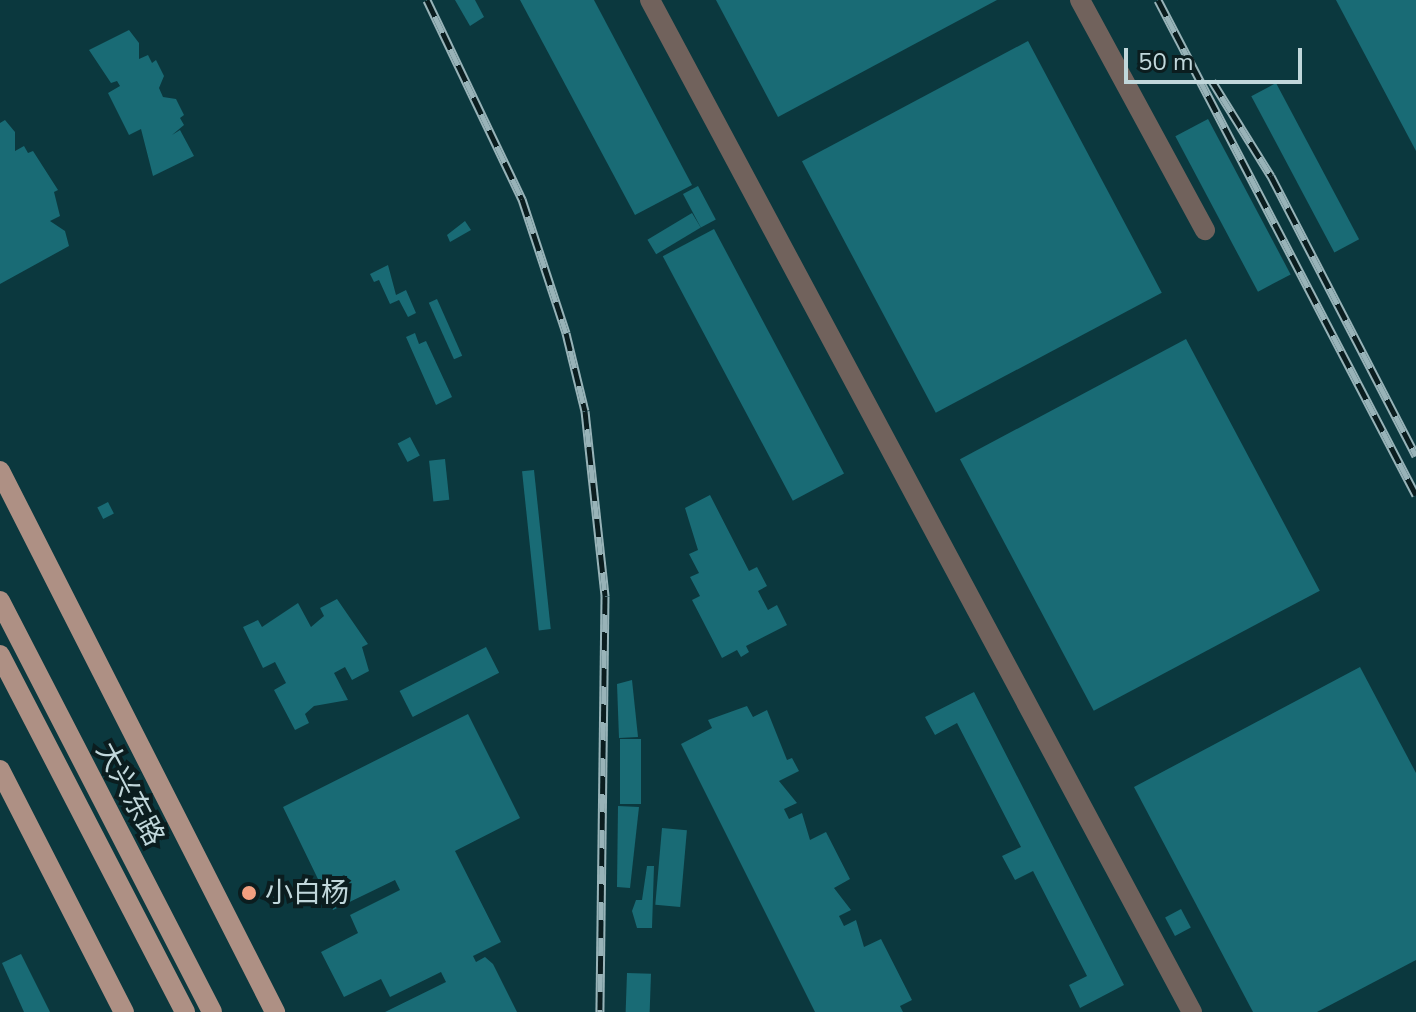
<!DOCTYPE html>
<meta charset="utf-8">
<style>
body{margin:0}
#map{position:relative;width:1416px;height:1012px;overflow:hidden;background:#0b383e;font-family:"Nunito Sans","Noto Sans SC",sans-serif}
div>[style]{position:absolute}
.building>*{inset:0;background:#196b75;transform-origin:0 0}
.minor>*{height:20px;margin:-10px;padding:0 10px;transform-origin:10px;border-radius:10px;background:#71625c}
.major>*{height:20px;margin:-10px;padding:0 10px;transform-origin:10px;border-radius:10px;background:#ae9084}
.rail>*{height:9px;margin-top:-4.5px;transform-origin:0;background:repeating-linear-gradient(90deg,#0b1d1f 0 18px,#98b3b8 0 36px);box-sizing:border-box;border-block:2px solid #98b3b8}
.dots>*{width:22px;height:22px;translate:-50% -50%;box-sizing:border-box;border:4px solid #0b1d1f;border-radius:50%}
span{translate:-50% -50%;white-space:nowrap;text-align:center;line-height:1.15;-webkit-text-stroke:8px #0b1d1f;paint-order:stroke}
.street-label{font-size:28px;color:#c1d7db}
.poi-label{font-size:28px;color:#c1d7db}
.left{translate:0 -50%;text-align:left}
.scale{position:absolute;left:1124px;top:48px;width:178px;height:36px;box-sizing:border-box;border:4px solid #c1d7db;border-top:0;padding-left:10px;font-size:24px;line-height:28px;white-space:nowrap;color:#c1d7db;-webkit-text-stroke:6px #0b1d1f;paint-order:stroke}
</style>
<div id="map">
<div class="building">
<div style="clip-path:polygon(455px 0,475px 0,484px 17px,470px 26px)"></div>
<div style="clip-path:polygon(520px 0,594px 0,692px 185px,635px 215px)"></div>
<div style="clip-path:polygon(716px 0,997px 0,778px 117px)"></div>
<div style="clip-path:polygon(1336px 0,1416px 0,1416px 151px)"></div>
<div style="clip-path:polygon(129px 30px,139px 43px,139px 59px,148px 55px,152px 63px,156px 60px,164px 76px,159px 88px,163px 97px,176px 99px,184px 115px,180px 118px,184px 125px,172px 135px,180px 130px,194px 156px,153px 176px,141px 129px,129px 135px,108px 93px,120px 86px,117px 81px,111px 83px,89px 50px)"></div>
<div style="left:1028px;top:41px;width:285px;height:256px;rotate:62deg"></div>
<div style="left:1276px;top:83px;width:177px;height:28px;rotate:62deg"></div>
<div style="left:1208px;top:119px;width:176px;height:37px;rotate:62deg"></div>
<div style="clip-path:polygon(5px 120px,15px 132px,15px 151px,24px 146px,28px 153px,33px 151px,58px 190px,54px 192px,60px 216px,50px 221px,65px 231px,69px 246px,0 284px,0 123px)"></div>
<div style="left:698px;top:186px;width:38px;height:17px;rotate:62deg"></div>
<div style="left:692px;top:213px;width:17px;height:52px;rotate:59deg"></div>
<div style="clip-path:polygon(465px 221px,471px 230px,450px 242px,447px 235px)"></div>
<div style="left:714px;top:229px;width:277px;height:58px;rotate:62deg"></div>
<div style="clip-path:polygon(388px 265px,396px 295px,406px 290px,416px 313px,408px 317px,399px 300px,390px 304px,379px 280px,374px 282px,370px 274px)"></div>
<div style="left:437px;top:299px;width:62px;height:9px;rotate:66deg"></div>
<div style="clip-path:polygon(415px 333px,419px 344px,426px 341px,452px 397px,436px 405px,406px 337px)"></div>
<div style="left:1186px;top:339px;width:285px;height:256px;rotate:62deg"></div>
<div style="left:410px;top:437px;width:21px;height:14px;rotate:62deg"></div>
<div style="left:445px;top:459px;width:41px;height:16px;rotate:84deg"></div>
<div style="left:534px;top:470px;width:160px;height:12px;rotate:84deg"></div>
<div style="clip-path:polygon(710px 495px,749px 571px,757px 567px,767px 586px,758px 591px,768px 610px,777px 605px,787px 625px,746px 646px,749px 652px,741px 657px,737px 650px,722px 658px,692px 600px,700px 596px,690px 577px,699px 573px,689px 554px,698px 550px,685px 508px)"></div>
<div style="left:108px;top:502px;width:13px;height:12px;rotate:63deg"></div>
<div style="clip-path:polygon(337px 599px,368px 644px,362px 647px,369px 671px,352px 680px,345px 667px,334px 673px,348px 700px,314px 706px,305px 714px,309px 723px,295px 730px,274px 690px,286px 683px,275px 662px,263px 668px,243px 627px,258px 620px,262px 627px,298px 603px,311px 627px,324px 616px,320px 608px)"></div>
<div style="left:486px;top:647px;width:29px;height:97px;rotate:63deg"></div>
<div style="clip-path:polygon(1360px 667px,1416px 773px,1416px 960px,1317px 1012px,1253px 1012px,1134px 787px)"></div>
<div style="clip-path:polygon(632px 680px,638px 737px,619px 738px,617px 684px)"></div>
<div style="clip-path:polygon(974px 692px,1124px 985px,1080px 1008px,1069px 985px,1087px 976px,1033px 871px,1015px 880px,1002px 856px,1021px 847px,957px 723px,935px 735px,925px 717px)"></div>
<div style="clip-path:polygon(747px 706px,753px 717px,767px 710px,787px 760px,792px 758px,799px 771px,779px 781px,797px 803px,784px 809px,789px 819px,802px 813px,810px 840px,826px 832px,850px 879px,834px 888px,851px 910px,839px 916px,844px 926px,856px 920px,864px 947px,881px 939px,912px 1000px,900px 1006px,903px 1012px,815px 1012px,681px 744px,712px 728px,708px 720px)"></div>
<div style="clip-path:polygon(468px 714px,520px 818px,455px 851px,501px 942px,473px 956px,476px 962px,485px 957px,493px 964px,517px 1012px,385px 1012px,446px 982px,441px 972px,390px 997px,381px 979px,344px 997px,321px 952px,358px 933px,350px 915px,400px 890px,395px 880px,333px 910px,283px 807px)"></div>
<div style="left:620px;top:739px;width:21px;height:65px"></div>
<div style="clip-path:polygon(618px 806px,639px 807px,630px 888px,617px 887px)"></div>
<div style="left:662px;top:828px;width:25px;height:77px;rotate:5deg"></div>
<div style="clip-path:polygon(647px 866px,654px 866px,652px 928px,637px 928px,632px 911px,636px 900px,642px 900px)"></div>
<div style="left:1181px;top:909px;width:21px;height:18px;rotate:62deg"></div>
<div style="clip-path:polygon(21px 954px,50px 1012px,24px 1012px,2px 963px)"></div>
<div style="left:627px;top:973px;width:24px;height:39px;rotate:2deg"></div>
</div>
<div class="minor">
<div style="left:650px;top:0;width:1148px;rotate:61.83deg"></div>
<div style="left:1080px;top:0;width:262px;rotate:61.5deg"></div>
</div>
<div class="major">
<div style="left:0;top:471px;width:607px;rotate:63.05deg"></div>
<div style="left:0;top:601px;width:462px;rotate:62.7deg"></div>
<div style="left:0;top:655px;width:402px;rotate:62.6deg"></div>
<div style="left:0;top:770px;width:272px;rotate:62.9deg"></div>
</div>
<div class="rail">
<div style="left:427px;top:0;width:221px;rotate:64.5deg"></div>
<div style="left:522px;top:199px;width:141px;rotate:71.8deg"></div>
<div style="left:566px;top:333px;width:80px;rotate:76.3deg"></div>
<div style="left:585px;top:411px;width:186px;rotate:83.8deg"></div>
<div style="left:605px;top:596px;width:416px;rotate:90.7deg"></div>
<div style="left:1158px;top:0;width:558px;rotate:62.47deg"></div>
<div style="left:1212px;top:81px;width:112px;rotate:58.2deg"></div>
<div style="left:1271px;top:176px;width:315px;rotate:62.6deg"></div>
</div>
<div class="dots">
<div style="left:249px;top:893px;background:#f2a080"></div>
</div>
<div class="street-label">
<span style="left:130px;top:794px;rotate:62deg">大兴东路</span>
</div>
<div class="poi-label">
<span class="left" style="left:265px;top:893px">小白杨</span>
</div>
<div class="scale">50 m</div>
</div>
